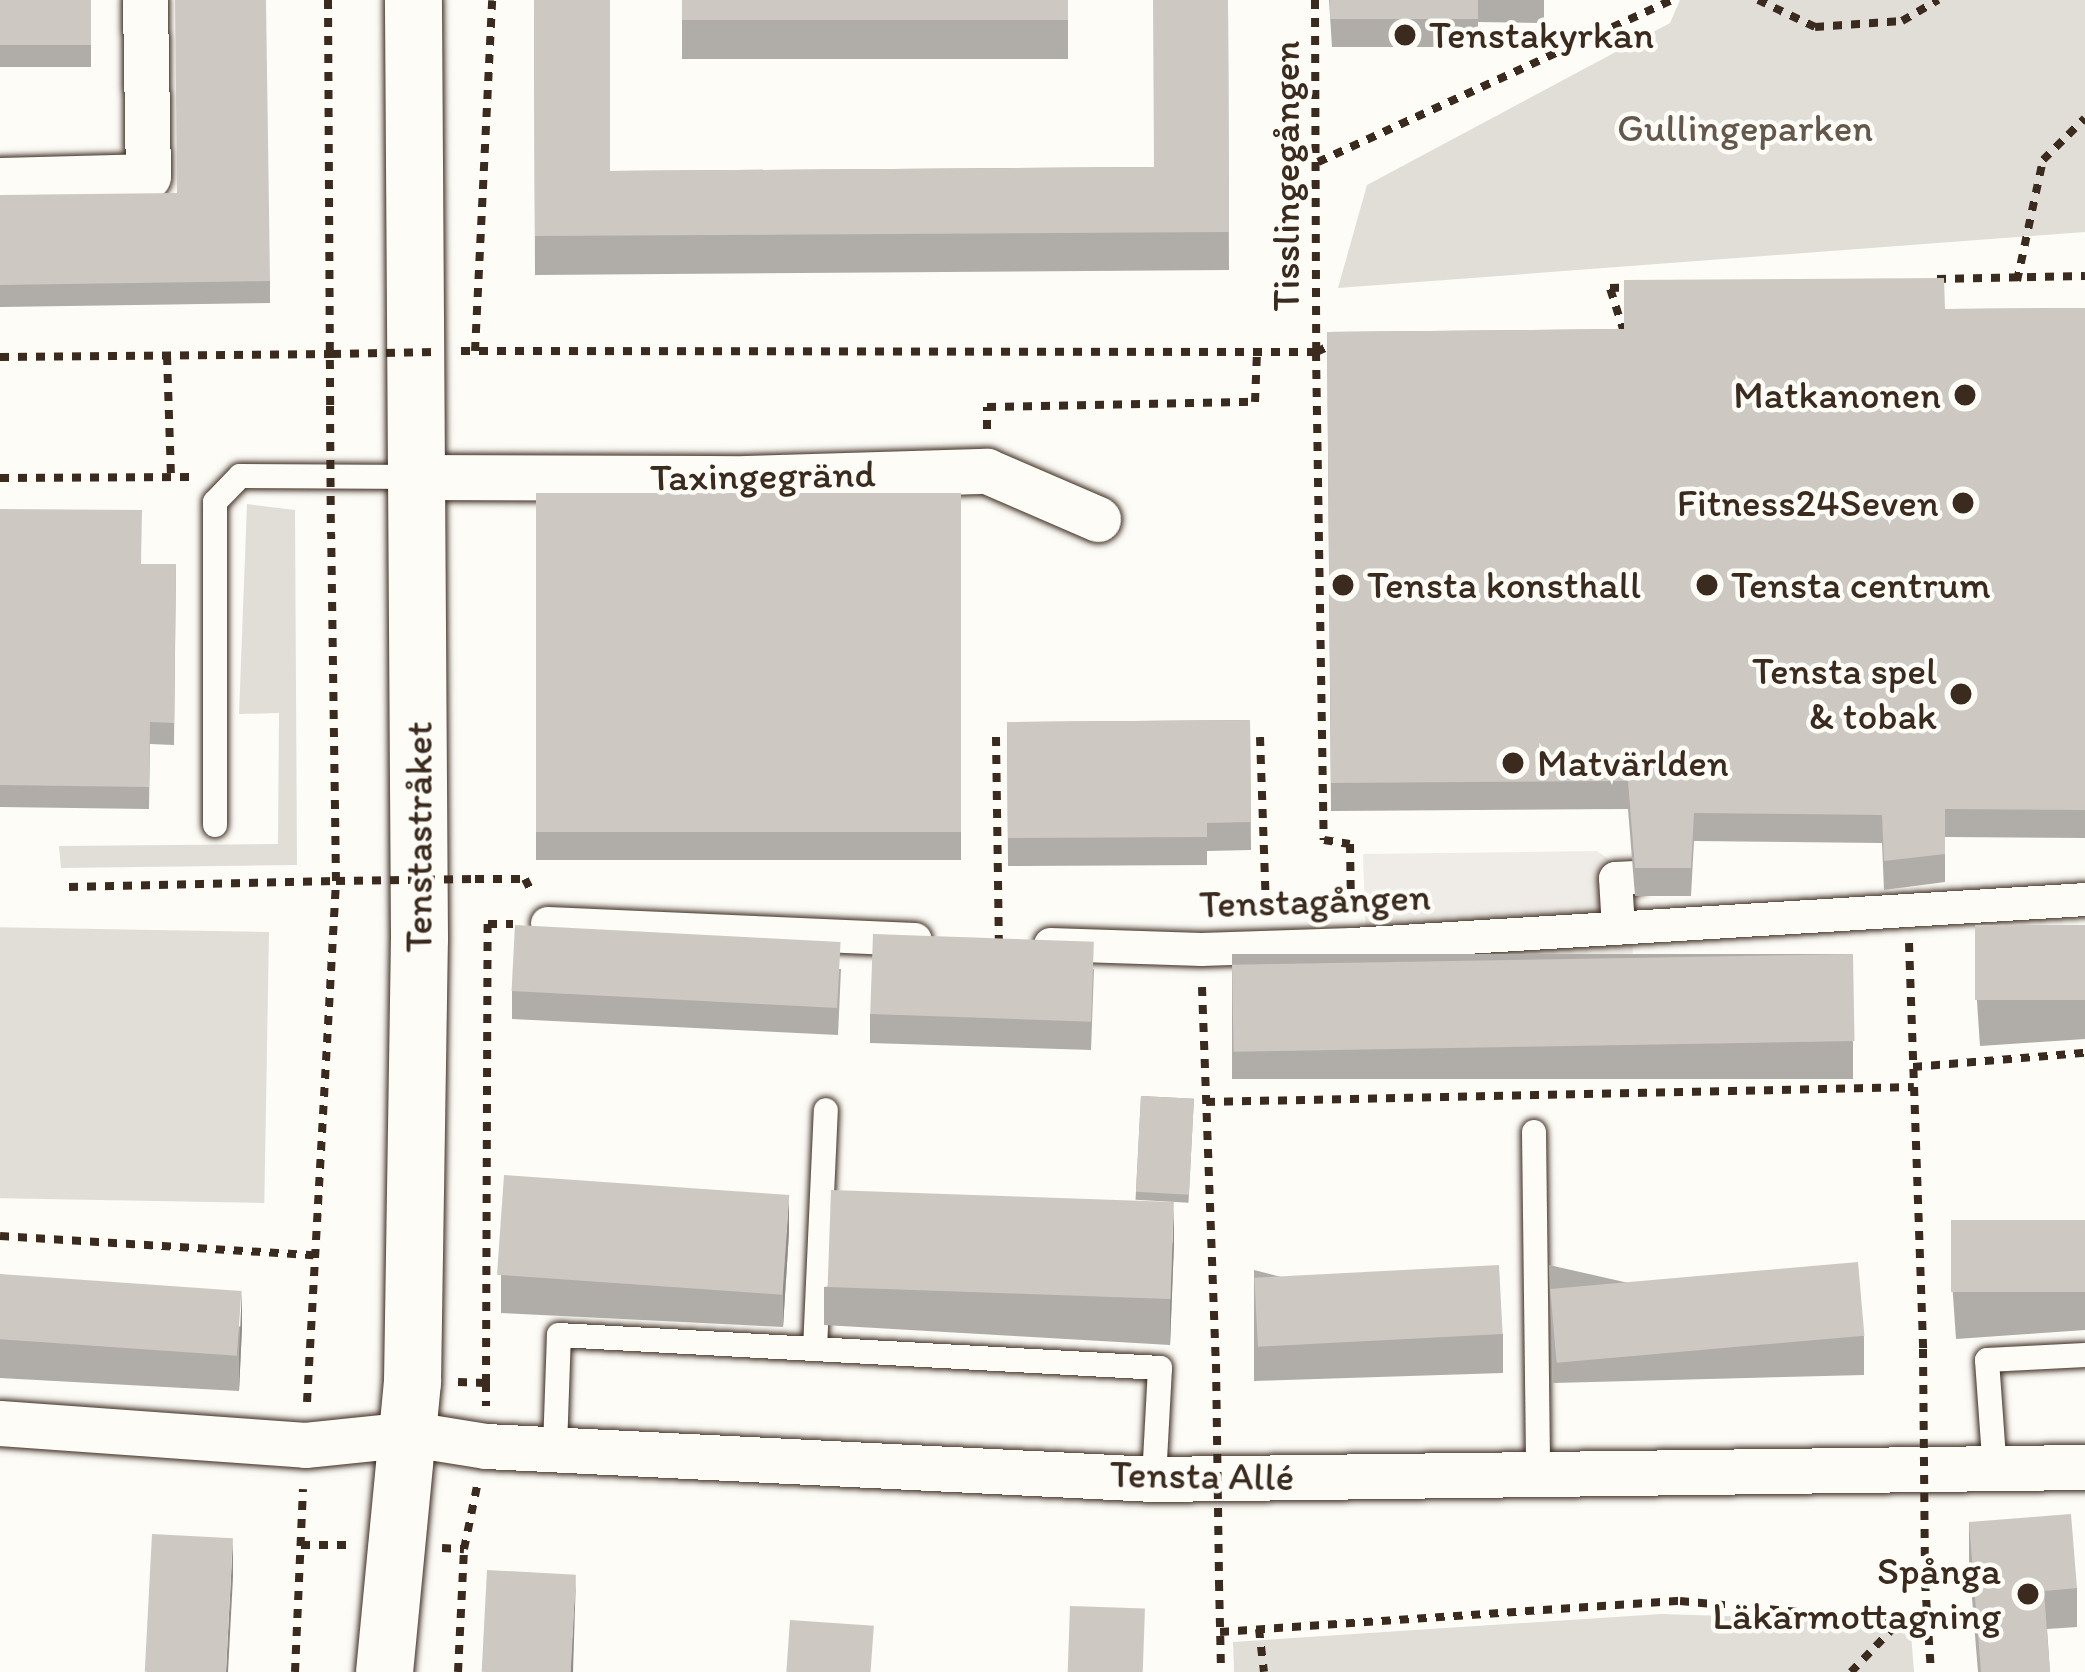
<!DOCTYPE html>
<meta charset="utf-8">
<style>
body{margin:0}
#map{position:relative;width:2085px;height:1672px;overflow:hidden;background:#fdfcf7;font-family:Itim,sans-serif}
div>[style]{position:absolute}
.built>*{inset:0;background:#efece7}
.green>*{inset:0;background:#e1ded7;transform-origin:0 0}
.path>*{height:8px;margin-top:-4px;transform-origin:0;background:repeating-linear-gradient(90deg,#3b2a1e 0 9px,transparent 0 18px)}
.roads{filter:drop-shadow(0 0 3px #3b2a1e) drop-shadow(0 0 3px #3b2a1e)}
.service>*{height:24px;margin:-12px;padding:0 12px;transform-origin:12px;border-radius:12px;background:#fdfcf7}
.pedestrian>*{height:33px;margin:-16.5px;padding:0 16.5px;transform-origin:16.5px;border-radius:16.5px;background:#fdfcf7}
.minor>*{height:45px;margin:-22.5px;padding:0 22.5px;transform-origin:22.5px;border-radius:22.5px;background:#fdfcf7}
.tertiary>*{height:57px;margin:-28.5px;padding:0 28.5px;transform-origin:28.5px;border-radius:28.5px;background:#fdfcf7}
.path-bridge>*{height:8px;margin-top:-4px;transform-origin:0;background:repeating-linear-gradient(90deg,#3b2a1e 0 9px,transparent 0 18px)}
.wall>*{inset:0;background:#b0aca7;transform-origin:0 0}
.shaded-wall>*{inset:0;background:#908c88}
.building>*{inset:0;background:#cdc8c2;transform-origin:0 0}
.dots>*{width:33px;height:33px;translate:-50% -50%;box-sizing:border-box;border:6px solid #fdfcf7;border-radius:50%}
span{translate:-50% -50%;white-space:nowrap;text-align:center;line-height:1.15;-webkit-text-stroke:9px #fdfcf7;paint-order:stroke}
.poi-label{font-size:39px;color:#3b2a1e}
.left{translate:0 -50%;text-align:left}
.right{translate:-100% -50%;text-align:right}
.park-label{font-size:39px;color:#64574c}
.street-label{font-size:39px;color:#3b2a1e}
</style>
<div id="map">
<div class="built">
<div style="clip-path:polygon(1597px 851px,1635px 877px,1632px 971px,1367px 976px,1363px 854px)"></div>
</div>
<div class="green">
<div style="clip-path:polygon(1680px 0,2085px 0,2085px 232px,1338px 288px,1367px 185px,1670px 23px)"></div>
<div style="clip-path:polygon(247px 504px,295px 510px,297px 865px,61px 868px,59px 846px,278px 844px,279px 713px,239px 714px)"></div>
<div style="left:269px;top:932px;width:271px;height:269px;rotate:91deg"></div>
<div style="clip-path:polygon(1661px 1614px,1910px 1622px,1914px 1672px,1234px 1672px,1233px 1642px)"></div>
</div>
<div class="path">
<div style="left:328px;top:0;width:406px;rotate:89.7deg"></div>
<div style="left:1315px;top:0;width:352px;rotate:89.8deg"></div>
<div style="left:1316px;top:352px;width:22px;rotate:-24deg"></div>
<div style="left:1758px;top:0;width:63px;rotate:25.3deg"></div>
<div style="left:1815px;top:27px;width:87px;rotate:-3.9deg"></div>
<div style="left:1902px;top:21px;width:42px;rotate:-30.3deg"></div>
<div style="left:1318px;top:162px;width:389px;rotate:-24.6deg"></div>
<div style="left:1937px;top:279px;width:148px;rotate:-1.2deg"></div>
<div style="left:2017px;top:281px;width:124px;rotate:-77.9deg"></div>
<div style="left:2043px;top:160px;width:59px;rotate:-45deg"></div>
<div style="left:1619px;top:332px;width:5px"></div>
<div style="left:1624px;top:332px;width:46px;rotate:-107.7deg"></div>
<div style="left:1610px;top:288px;width:24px;rotate:-2deg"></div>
<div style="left:461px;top:351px;width:855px;rotate:0.07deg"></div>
<div style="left:1316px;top:352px;width:488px;rotate:89.1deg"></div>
<div style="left:1324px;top:840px;width:26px;rotate:9deg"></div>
<div style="left:1350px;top:844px;width:67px;rotate:89.1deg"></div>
<div style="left:475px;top:351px;width:351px;rotate:-87.2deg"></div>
<div style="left:167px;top:356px;width:121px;rotate:88.1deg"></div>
<div style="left:0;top:357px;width:332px;rotate:-0.5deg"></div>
<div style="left:987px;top:429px;width:22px;rotate:-90deg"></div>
<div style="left:987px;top:407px;width:268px;rotate:-1.1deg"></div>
<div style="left:1255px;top:402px;width:50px;rotate:-87.7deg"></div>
<div style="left:0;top:478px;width:190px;rotate:-0.3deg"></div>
<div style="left:996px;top:737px;width:206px;rotate:89.2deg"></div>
<div style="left:1260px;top:737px;width:172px;rotate:88deg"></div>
<div style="left:475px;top:879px;width:50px"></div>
<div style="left:525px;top:879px;width:16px;rotate:63deg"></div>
<div style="left:69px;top:887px;width:267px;rotate:-1.3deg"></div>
<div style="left:1909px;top:943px;width:406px;rotate:88deg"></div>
<div style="left:1202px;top:987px;width:377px;rotate:87.9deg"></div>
<div style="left:1913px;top:1067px;width:173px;rotate:-4.7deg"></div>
<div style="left:1206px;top:1102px;width:708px;rotate:-1.21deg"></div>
<div style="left:0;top:1236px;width:314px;rotate:3.5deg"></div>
<div style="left:458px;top:1382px;width:28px;rotate:2deg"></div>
<div style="left:486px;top:1383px;width:23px;rotate:90deg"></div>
<div style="left:486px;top:1383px;width:459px;rotate:-89.8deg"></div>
<div style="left:488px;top:924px;width:25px"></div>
<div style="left:307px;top:1402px;width:522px;rotate:-86.81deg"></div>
<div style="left:336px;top:881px;width:347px;rotate:-90.8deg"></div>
<div style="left:301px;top:1545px;width:48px"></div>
<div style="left:442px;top:1548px;width:22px;rotate:3deg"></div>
<div style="left:464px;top:1549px;width:64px;rotate:-78.3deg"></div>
<div style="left:1219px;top:1582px;width:90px;rotate:88.7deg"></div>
<div style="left:1925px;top:1582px;width:90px;rotate:86.2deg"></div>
<div style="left:1259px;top:1629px;width:43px;rotate:83.4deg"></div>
<div style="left:1220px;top:1632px;width:461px;rotate:-3.9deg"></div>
<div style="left:1680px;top:1601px;width:248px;rotate:5.3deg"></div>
<div style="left:295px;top:1672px;width:183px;rotate:-87.5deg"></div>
<div style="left:458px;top:1672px;width:123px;rotate:-87.2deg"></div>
<div style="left:1851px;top:1672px;width:69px;rotate:-46.2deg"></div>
</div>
<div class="roads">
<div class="service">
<div style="left:215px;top:825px;width:323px;rotate:-90deg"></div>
<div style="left:215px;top:502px;width:36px;rotate:-46deg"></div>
<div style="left:240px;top:476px;width:178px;rotate:0.3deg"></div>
<div style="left:1534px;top:1132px;width:344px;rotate:89.3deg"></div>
<div style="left:815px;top:1349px;width:239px;rotate:-87.4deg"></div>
<div style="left:555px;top:1448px;width:113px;rotate:-88deg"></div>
<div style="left:559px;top:1335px;width:602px;rotate:3.14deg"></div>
<div style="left:1160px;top:1368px;width:111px;rotate:93.1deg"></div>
<div style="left:1995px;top:1472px;width:112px;rotate:-94.1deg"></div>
<div style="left:1987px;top:1360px;width:98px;rotate:-2.9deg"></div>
</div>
<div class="pedestrian">
<div style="left:547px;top:923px;width:368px;rotate:2.5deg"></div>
<div style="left:1618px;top:928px;width:50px;rotate:-93.4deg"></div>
<div style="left:1615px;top:878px;width:20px;rotate:-3deg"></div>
<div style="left:1050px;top:944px;width:151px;rotate:1.9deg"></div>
<div style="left:1201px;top:949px;width:151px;rotate:-1.9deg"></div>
<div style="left:1352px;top:944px;width:734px;rotate:-3.51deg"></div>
</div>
<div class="minor">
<div style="left:0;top:180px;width:148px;rotate:-1.5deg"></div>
<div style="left:148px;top:176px;width:176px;rotate:-91deg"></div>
<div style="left:418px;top:477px;width:328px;rotate:0.2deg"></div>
<div style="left:746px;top:478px;width:241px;rotate:-1.7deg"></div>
<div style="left:987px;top:471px;width:121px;rotate:23.4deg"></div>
<div style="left:0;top:1423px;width:306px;rotate:4.1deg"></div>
<div style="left:305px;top:1445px;width:107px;rotate:-5.9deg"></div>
<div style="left:411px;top:1434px;width:76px;rotate:9.1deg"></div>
<div style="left:486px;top:1446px;width:669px;rotate:2.83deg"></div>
<div style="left:1154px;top:1479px;width:931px;rotate:-0.74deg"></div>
</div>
<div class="tertiary">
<div style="left:384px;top:1672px;width:291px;rotate:-84.5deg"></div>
<div style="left:412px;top:1382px;width:444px;rotate:-89.1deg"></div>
<div style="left:419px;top:938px;width:938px;rotate:-90.37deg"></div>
</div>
</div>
<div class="path-bridge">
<div style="left:332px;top:354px;width:103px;rotate:-1.1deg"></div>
<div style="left:330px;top:406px;width:128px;rotate:89.6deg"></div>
<div style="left:336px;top:881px;width:139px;rotate:-0.8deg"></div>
<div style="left:1923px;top:1349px;width:233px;rotate:89.5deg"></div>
<div style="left:1216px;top:1364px;width:218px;rotate:89.2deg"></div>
</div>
<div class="wall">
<div style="left:0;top:0;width:91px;height:67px"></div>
<div style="clip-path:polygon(534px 0,610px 171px,1154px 167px,1228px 0,1229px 270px,535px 275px)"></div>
<div style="left:682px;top:0;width:386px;height:59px"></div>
<div style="clip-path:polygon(1329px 0,1544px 0,1544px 23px,1478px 22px,1478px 47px,1332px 47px)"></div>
<div style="clip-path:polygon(0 195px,270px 281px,270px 303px,0 307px)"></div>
<div style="clip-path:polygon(2085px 308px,2085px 838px,1945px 837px,1945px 882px,1884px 890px,1882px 843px,1694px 841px,1691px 896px,1635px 896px,1628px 809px,1331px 811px,1327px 332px,1624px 329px,1945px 309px)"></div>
<div style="left:961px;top:493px;width:367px;height:425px;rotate:90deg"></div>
<div style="clip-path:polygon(0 509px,141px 564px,176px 564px,174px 745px,150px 744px,149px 809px,0 807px)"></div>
<div style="clip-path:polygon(1250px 720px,1251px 850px,1207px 851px,1207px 865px,1008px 866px,1007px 722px)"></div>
<div style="clip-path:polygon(2085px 925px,2085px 1039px,1980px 1046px,1975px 972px,1975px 933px)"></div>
<div style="left:1853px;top:954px;width:125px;height:621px;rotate:90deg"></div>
<div style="clip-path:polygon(841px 969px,838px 1035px,512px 1019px,512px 991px)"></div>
<div style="clip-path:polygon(1094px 969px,1091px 1050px,870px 1043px,870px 1014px)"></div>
<div style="left:1141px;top:1096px;width:53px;height:104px;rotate:3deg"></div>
<div style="clip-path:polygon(2085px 1220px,2085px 1330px,1956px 1339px,1951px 1267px,1951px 1228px)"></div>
<div style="clip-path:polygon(789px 1232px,783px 1327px,501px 1313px,501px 1275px)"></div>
<div style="clip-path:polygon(1174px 1243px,1170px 1345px,824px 1325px,824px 1287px)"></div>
<div style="clip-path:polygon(1549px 1265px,1864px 1336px,1864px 1375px,1553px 1383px)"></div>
<div style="clip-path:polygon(1254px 1270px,1503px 1334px,1503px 1373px,1254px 1381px)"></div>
<div style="clip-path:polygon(0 1274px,242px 1327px,239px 1391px,0 1378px)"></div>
<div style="clip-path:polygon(1969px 1522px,2077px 1588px,2077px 1627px,2047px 1629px,2050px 1672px,1978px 1672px,1969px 1561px)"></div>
</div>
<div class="shaded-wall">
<div style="clip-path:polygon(789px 1194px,789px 1232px,783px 1327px,783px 1288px)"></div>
<div style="clip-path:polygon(1174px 1204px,1174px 1243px,1170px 1345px,1170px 1307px)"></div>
<div style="clip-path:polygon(242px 1289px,242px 1327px,239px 1391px,239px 1353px)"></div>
<div style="clip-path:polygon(233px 1538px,233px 1577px,228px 1672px,226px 1672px)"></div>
<div style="clip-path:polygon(576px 1575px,573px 1672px,570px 1672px)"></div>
</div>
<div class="building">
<div style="left:0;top:0;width:91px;height:45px"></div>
<div style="clip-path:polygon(175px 0,266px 0,270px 281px,0 285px,0 195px,177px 193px)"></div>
<div style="clip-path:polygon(534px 0,610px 0,610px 171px,1154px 167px,1153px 0,1228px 0,1229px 232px,535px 236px)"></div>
<div style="left:682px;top:0;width:386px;height:20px"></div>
<div style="left:1330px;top:0;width:148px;height:19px"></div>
<div style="clip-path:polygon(1944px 278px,1945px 309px,2085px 308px,2085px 810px,1945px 809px,1945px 854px,1884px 861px,1882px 815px,1694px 813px,1691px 868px,1635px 868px,1628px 781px,1331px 783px,1327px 332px,1624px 329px,1624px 280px)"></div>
<div style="left:961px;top:493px;width:339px;height:425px;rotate:90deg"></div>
<div style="clip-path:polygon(0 509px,142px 510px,141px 564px,176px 564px,174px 723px,150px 722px,149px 787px,0 785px)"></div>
<div style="clip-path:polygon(1250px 720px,1251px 822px,1207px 823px,1207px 837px,1008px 838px,1007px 722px)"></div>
<div style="left:515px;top:925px;width:326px;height:66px;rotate:3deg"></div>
<div style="left:2085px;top:925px;width:75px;height:110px;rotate:90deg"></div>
<div style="left:873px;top:934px;width:221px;height:80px;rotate:2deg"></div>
<div style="left:1853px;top:954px;width:87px;height:621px;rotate:89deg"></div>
<div style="left:1141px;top:1096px;width:53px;height:96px;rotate:3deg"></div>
<div style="left:504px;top:1175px;width:286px;height:100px;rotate:4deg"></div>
<div style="left:831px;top:1190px;width:343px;height:97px;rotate:2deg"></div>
<div style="left:2085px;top:1220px;width:72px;height:134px;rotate:90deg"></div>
<div style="left:1858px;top:1262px;width:74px;height:309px;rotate:85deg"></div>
<div style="left:1499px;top:1265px;width:69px;height:245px;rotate:87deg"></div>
<div style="left:0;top:1274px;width:242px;height:65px;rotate:4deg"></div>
<div style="clip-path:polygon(2071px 1514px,2077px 1588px,2044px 1591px,2050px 1672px,1981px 1672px,1969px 1522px)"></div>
<div style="left:152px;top:1534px;width:81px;height:138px;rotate:3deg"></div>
<div style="left:487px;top:1570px;width:89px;height:102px;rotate:3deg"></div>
<div style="left:1070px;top:1606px;width:75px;height:66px;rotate:2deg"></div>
<div style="left:790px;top:1620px;width:84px;height:52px;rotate:4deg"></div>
</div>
<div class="dots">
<div style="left:1405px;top:35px;background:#3b2a1e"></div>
<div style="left:1965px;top:395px;background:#3b2a1e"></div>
<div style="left:1963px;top:503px;background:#3b2a1e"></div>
<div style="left:1343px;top:585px;background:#3b2a1e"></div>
<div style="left:1707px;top:585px;background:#3b2a1e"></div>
<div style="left:1961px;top:694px;background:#3b2a1e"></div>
<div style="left:1513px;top:763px;background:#3b2a1e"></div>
<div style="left:2028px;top:1594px;background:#3b2a1e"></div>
</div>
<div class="poi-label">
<span class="left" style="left:1429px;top:35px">Tenstakyrkan</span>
<span class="right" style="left:1941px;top:395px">Matkanonen</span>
<span class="right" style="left:1939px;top:503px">Fitness24Seven</span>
<span class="left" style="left:1367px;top:585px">Tensta konsthall</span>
<span class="left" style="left:1731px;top:585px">Tensta centrum</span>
<span class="right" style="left:1937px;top:694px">Tensta spel<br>&amp; tobak</span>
<span class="left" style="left:1537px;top:763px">Matvärlden</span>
<span class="right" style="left:2001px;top:1594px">Spånga<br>Läkarmottagning</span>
</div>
<div class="park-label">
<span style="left:1745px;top:128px">Gullingeparken</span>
</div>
<div class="street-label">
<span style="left:1286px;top:176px;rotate:-90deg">Tisslingegången</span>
<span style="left:763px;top:476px;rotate:-1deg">Taxingegränd</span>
<span style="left:419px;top:837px;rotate:-90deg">Tenstastråket</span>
<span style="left:1315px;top:901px;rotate:-2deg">Tenstagången</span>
<span style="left:1202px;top:1476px;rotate:1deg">Tensta Allé</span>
</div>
</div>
